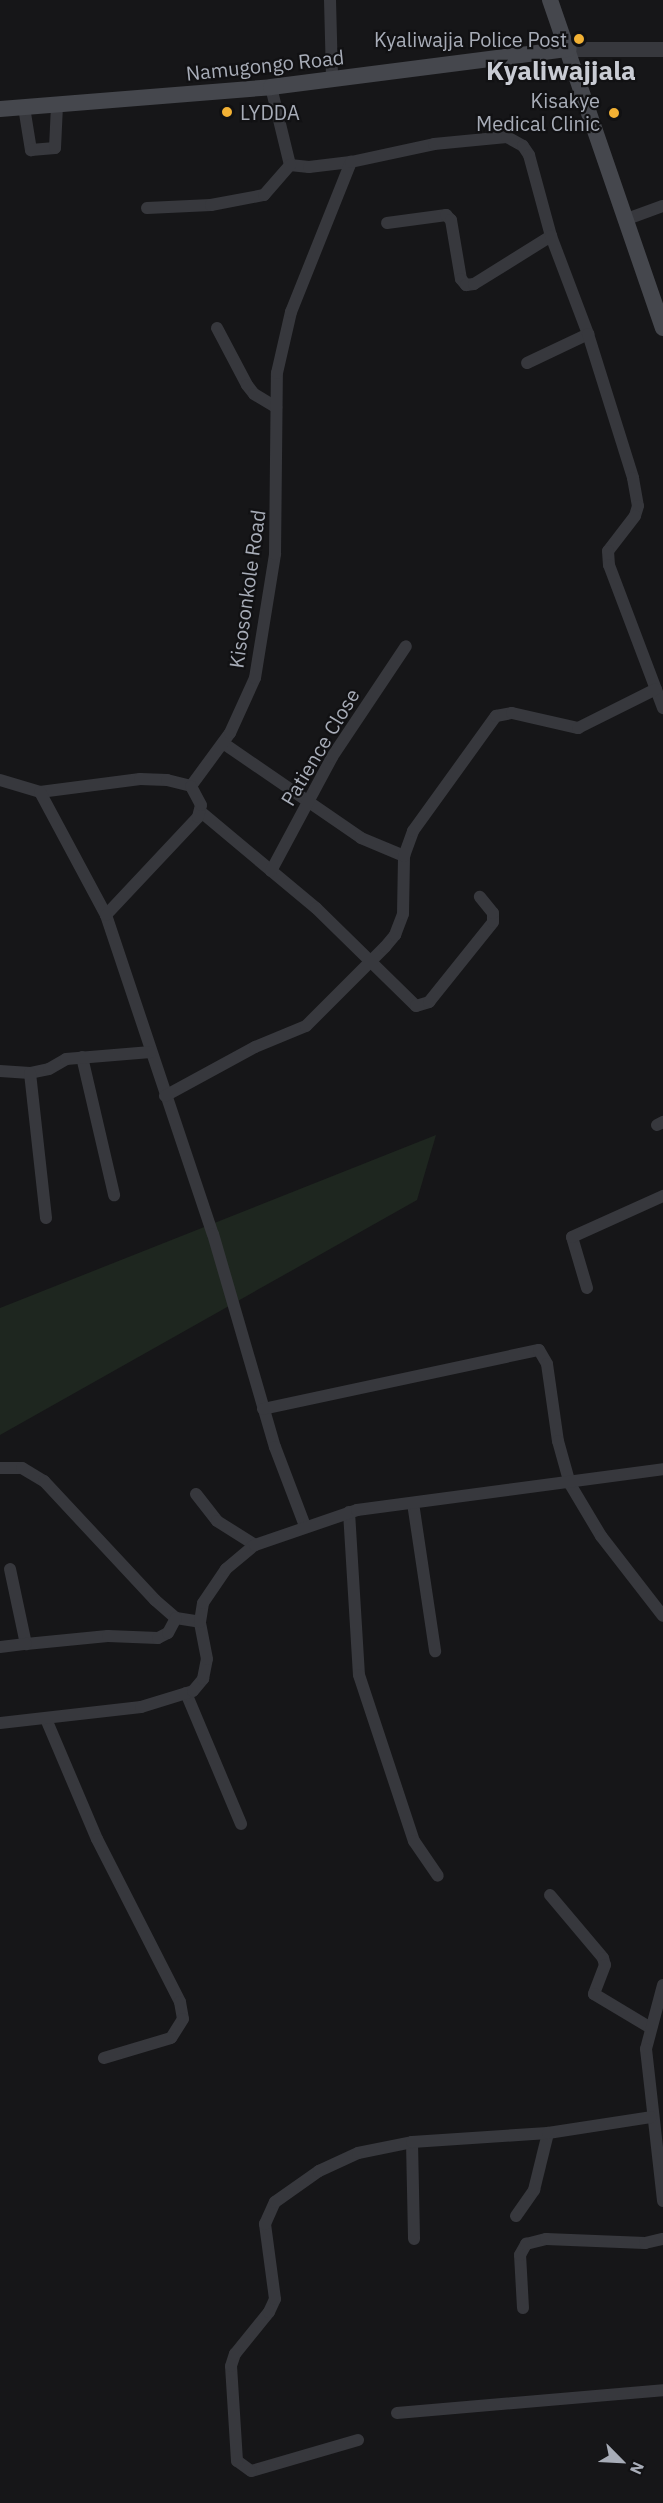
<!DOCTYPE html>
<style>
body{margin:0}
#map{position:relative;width:663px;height:2503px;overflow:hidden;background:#161618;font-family:"IBM Plex Sans",sans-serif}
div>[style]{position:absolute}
.green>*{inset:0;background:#1e261f}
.minor>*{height:12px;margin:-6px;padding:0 6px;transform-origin:6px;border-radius:6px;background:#37383d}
.tertiary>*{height:15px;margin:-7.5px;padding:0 7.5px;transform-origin:7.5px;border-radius:7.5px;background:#37383d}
.secondary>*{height:16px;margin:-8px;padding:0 8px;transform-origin:8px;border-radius:8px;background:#45474d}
.dots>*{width:16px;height:16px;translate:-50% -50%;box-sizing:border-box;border:3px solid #111113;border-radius:50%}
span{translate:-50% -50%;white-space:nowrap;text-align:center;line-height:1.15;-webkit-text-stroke:4.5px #111113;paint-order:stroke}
.poi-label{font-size:20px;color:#a8adb8}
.right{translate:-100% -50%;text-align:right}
.left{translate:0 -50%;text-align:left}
.street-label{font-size:20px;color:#a8adb8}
.district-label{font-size:26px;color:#c9ccd4;font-weight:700}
.north{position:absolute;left:591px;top:2431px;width:60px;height:60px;-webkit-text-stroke:4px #111113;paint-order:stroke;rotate:114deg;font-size:16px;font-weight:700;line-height:24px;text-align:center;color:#a8adb8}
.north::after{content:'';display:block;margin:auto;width:21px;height:27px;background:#a8adb8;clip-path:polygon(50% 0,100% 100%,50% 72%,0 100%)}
</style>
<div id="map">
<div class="green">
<div style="clip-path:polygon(436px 1135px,417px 1200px,0 1435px,0 1308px)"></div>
</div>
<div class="minor">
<div style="left:330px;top:0;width:79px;rotate:88.5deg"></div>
<div style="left:271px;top:87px;width:80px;rotate:76.3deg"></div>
<div style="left:290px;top:165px;width:19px;rotate:6deg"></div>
<div style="left:309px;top:167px;width:42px;rotate:-6.8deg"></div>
<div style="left:24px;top:107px;width:44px;rotate:80.8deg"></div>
<div style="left:31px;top:150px;width:24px;rotate:-5deg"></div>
<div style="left:55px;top:148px;width:43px;rotate:-87.3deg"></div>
<div style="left:147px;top:208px;width:64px;rotate:-2.7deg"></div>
<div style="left:211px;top:205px;width:54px;rotate:-10.7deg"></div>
<div style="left:264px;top:195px;width:40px;rotate:-49deg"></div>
<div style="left:627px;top:219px;width:38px;rotate:-20deg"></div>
<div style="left:387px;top:223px;width:60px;rotate:-7.7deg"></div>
<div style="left:446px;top:215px;width:7px;rotate:45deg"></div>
<div style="left:451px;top:220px;width:60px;rotate:80.4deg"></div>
<div style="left:461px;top:279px;width:8px;rotate:50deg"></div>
<div style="left:466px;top:285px;width:8px;rotate:-7deg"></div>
<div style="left:474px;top:284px;width:91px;rotate:-31.9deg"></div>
<div style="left:217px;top:328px;width:64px;rotate:62.2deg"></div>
<div style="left:247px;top:385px;width:11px;rotate:52deg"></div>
<div style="left:254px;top:394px;width:26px;rotate:31deg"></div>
<div style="left:527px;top:363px;width:68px;rotate:-25.4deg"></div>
<div style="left:223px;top:743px;width:168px;rotate:34.5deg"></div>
<div style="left:361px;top:838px;width:47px;rotate:22.7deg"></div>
<div style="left:0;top:780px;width:42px;rotate:16.7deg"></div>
<div style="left:40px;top:792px;width:101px;rotate:-7.4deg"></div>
<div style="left:140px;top:779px;width:27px;rotate:2deg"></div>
<div style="left:167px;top:780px;width:25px;rotate:14deg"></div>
<div style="left:191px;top:786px;width:66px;rotate:-53.7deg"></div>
<div style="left:230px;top:733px;width:60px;rotate:-65.6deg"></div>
<div style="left:255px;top:678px;width:126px;rotate:-80.8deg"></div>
<div style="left:275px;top:554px;width:181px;rotate:-89.4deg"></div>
<div style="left:277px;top:373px;width:63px;rotate:-77.1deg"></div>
<div style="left:291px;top:312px;width:162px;rotate:-68.2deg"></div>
<div style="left:351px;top:162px;width:85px;rotate:-12.2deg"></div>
<div style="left:434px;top:144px;width:73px;rotate:-5.5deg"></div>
<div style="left:507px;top:137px;width:18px;rotate:29deg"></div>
<div style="left:523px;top:146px;width:11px;rotate:56deg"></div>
<div style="left:529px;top:155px;width:84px;rotate:74.8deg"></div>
<div style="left:551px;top:236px;width:105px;rotate:69.3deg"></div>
<div style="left:588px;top:334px;width:151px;rotate:72.6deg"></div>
<div style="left:633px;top:478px;width:28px;rotate:80deg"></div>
<div style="left:638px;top:506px;width:10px;rotate:107deg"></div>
<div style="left:635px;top:516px;width:44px;rotate:127.6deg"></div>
<div style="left:608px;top:551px;width:14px;rotate:86deg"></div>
<div style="left:609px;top:565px;width:153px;rotate:69.3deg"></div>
<div style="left:40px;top:792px;width:140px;rotate:61.8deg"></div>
<div style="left:106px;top:915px;width:336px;rotate:71.5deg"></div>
<div style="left:213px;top:1234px;width:222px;rotate:73.8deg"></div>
<div style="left:275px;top:1447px;width:85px;rotate:69.2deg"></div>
<div style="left:201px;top:812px;width:150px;rotate:39.9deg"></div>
<div style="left:316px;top:908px;width:140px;rotate:44.4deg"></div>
<div style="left:416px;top:1006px;width:14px;rotate:-17deg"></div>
<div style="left:429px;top:1002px;width:102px;rotate:-51.3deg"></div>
<div style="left:493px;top:922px;width:9px;rotate:-90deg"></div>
<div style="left:493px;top:913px;width:21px;rotate:-129deg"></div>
<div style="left:271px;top:871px;width:129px;rotate:-61.8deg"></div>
<div style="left:332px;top:757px;width:133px;rotate:-56.3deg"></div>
<div style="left:106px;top:915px;width:134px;rotate:-46.8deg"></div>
<div style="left:198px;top:817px;width:12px;rotate:-76deg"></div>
<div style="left:201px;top:805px;width:21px;rotate:-118deg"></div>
<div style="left:82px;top:1057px;width:142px;rotate:76.9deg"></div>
<div style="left:0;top:1071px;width:30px;rotate:4deg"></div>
<div style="left:30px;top:1073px;width:19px;rotate:-12deg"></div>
<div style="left:49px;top:1069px;width:20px;rotate:-30deg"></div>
<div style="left:66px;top:1059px;width:85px;rotate:-4.7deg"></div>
<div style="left:30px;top:1073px;width:146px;rotate:83.7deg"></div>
<div style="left:165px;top:1096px;width:102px;rotate:-28.6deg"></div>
<div style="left:255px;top:1047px;width:55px;rotate:-22.4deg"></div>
<div style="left:306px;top:1026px;width:112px;rotate:-45deg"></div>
<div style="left:385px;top:947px;width:16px;rotate:-50deg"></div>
<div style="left:395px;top:935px;width:22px;rotate:-69deg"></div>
<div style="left:403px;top:914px;width:58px;rotate:-89deg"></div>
<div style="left:404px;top:856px;width:27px;rotate:-70deg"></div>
<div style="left:413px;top:831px;width:142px;rotate:-54.2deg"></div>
<div style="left:496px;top:716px;width:16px;rotate:-11deg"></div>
<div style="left:512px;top:713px;width:68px;rotate:12.8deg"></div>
<div style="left:578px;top:728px;width:87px;rotate:-26.6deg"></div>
<div style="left:657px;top:1125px;width:7px;rotate:-27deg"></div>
<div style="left:587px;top:1288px;width:53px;rotate:-106.4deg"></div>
<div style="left:572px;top:1237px;width:100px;rotate:-24.3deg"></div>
<div style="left:263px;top:1409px;width:282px;rotate:-12.1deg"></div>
<div style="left:539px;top:1350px;width:16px;rotate:60deg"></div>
<div style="left:547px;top:1364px;width:78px;rotate:81.9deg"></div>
<div style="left:558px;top:1441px;width:45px;rotate:74.4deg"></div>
<div style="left:570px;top:1484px;width:61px;rotate:59.2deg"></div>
<div style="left:601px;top:1536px;width:101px;rotate:52.2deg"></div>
<div style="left:0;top:1468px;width:22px"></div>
<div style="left:22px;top:1468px;width:26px;rotate:31deg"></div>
<div style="left:44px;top:1481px;width:163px;rotate:47deg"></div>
<div style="left:155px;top:1600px;width:28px;rotate:41deg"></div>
<div style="left:176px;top:1618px;width:24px;rotate:9deg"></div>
<div style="left:196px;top:1494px;width:34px;rotate:52deg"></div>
<div style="left:217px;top:1521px;width:45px;rotate:32.3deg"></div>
<div style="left:413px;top:1503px;width:150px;rotate:81.5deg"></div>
<div style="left:349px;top:1512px;width:163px;rotate:86.5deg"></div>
<div style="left:359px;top:1675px;width:175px;rotate:71.7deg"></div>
<div style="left:414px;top:1841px;width:42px;rotate:55.6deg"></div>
<div style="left:10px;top:1569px;width:77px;rotate:78deg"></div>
<div style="left:26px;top:1644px;width:82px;rotate:-5.6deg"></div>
<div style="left:108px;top:1636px;width:50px;rotate:2.3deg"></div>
<div style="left:158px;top:1638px;width:11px;rotate:-27deg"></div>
<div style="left:168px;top:1633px;width:17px;rotate:-62deg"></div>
<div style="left:0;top:1647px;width:26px;rotate:-7deg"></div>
<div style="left:186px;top:1693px;width:142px;rotate:67.2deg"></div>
<div style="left:46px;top:1719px;width:130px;rotate:67deg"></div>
<div style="left:97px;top:1839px;width:183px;rotate:63deg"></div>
<div style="left:180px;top:2002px;width:17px;rotate:80deg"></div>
<div style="left:183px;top:2019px;width:22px;rotate:122deg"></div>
<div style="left:171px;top:2038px;width:70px;rotate:163.4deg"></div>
<div style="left:0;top:1723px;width:142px;rotate:-6.5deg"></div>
<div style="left:141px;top:1707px;width:54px;rotate:-17.1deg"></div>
<div style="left:193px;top:1691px;width:16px;rotate:-50deg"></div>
<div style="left:203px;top:1679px;width:20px;rotate:-79deg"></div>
<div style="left:207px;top:1659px;width:38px;rotate:-101deg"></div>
<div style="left:200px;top:1622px;width:19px;rotate:-81deg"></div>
<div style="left:203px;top:1603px;width:41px;rotate:-55.9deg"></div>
<div style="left:226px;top:1569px;width:38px;rotate:-40deg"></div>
<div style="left:255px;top:1545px;width:108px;rotate:-18.9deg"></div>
<div style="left:357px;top:1510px;width:309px;rotate:-7.6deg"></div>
<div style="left:550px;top:1895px;width:82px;rotate:49.9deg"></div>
<div style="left:603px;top:1958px;width:7px;rotate:74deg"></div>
<div style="left:605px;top:1965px;width:31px;rotate:111deg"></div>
<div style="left:594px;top:1994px;width:64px;rotate:31deg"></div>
<div style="left:663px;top:1985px;width:66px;rotate:104.9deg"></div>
<div style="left:646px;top:2049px;width:153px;rotate:83.6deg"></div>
<div style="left:412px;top:2142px;width:97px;rotate:88.8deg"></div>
<div style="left:516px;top:2216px;width:32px;rotate:-55deg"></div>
<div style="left:534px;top:2190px;width:59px;rotate:-76.2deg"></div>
<div style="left:523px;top:2308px;width:53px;rotate:-93.2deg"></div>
<div style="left:520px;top:2255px;width:13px;rotate:-61deg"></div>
<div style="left:526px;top:2244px;width:21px;rotate:-14deg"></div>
<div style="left:546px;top:2239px;width:99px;rotate:2.3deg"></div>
<div style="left:645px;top:2243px;width:18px;rotate:-13deg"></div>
<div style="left:397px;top:2413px;width:267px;rotate:-4.9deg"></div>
<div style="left:358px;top:2440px;width:111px;rotate:163.8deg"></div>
<div style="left:251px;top:2471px;width:17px;rotate:-144deg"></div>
<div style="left:237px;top:2461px;width:95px;rotate:-93.6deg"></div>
<div style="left:231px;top:2366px;width:13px;rotate:-72deg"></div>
<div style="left:235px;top:2354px;width:54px;rotate:-51deg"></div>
<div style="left:269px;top:2312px;width:14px;rotate:-65deg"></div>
<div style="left:275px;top:2299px;width:76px;rotate:-97.6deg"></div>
<div style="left:265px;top:2224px;width:24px;rotate:-66deg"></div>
<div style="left:275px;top:2202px;width:54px;rotate:-35.2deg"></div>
<div style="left:319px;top:2171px;width:43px;rotate:-24.8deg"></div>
<div style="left:358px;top:2153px;width:55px;rotate:-11.5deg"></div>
<div style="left:412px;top:2142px;width:136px;rotate:-3.8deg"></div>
<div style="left:548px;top:2133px;width:104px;rotate:-8.8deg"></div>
</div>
<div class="tertiary">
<div style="left:569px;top:49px;width:94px"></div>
</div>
<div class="secondary">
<div style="left:550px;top:0;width:347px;rotate:71deg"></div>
<div style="left:0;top:109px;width:272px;rotate:-4.6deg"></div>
<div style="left:271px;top:87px;width:300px;rotate:-7.3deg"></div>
</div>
<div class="dots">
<div style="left:579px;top:39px;background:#f2b134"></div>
<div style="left:227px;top:112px;background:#f2b134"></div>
<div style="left:614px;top:113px;background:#f2b134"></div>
</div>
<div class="poi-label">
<span class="right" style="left:567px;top:39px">Kyaliwajja Police Post</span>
<span class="right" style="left:600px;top:112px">Kisakye<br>Medical Clinic</span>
<span class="left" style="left:240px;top:112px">LYDDA</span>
</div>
<div class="street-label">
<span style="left:265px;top:65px;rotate:-6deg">Namugongo Road</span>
<span style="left:247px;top:589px;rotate:-82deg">Kisosonkole Road</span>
<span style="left:320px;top:747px;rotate:-59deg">Patience Close</span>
</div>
<div class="district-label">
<span style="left:561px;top:71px">Kyaliwajjala</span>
</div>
<div class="north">N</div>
</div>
